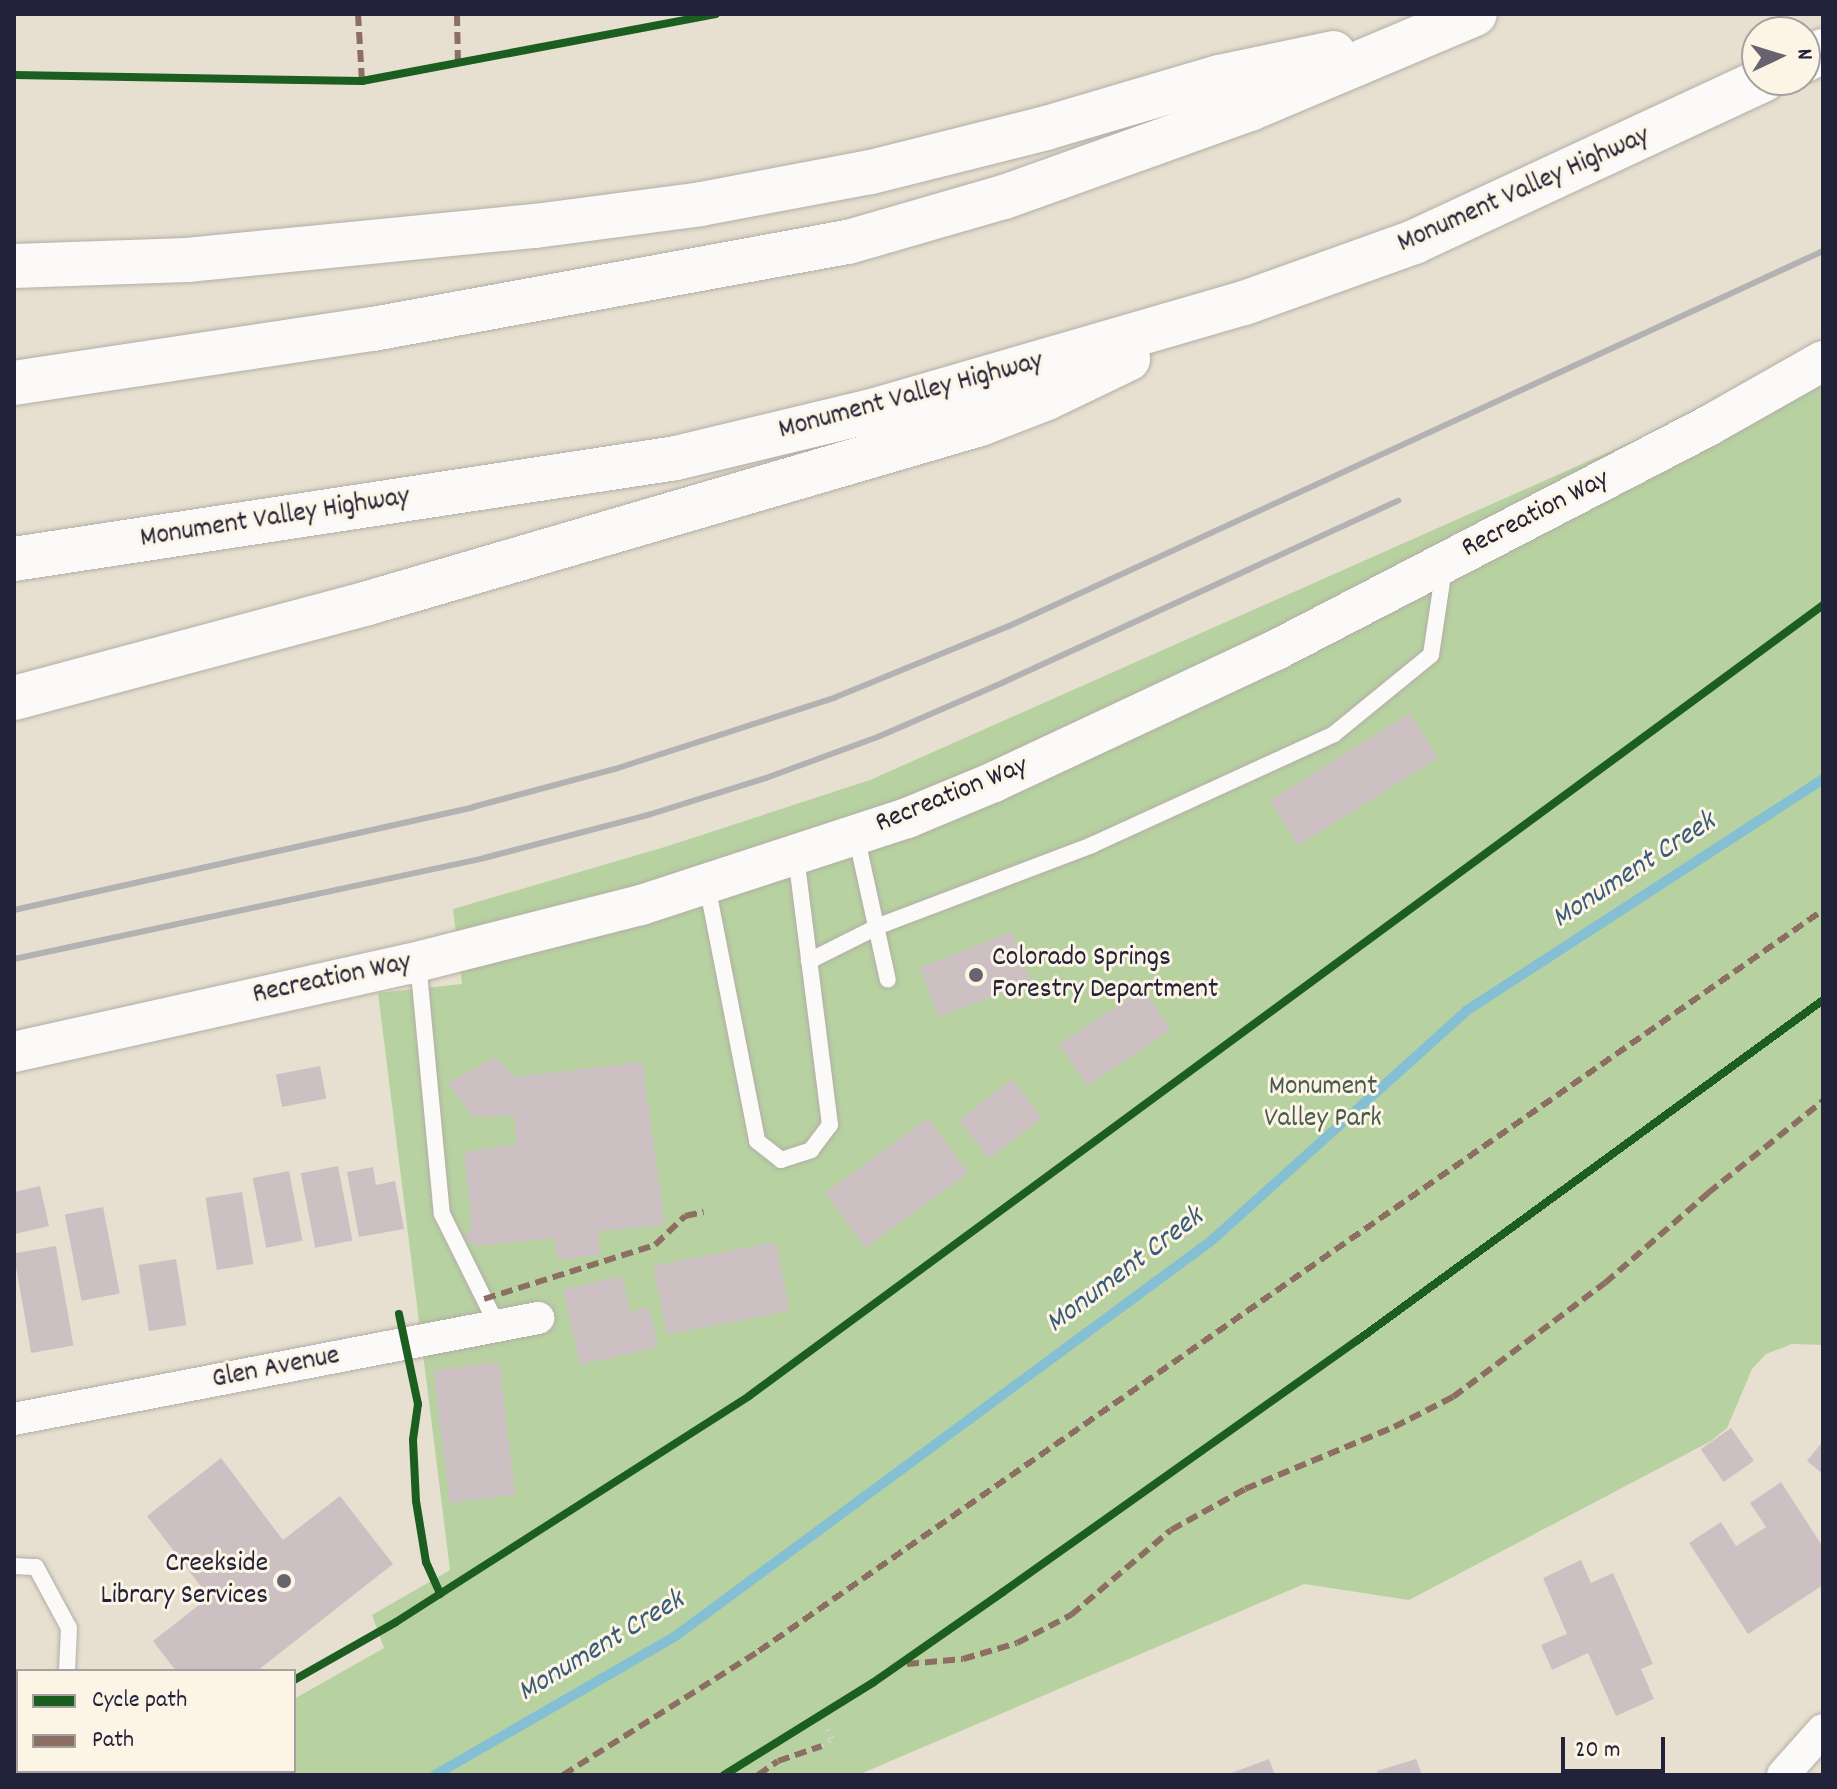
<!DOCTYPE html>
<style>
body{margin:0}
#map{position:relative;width:1837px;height:1789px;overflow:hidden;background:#e7e0d0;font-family:Dekko,sans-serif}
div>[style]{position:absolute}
.green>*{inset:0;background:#b7d2a0}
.stream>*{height:10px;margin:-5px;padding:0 5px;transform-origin:5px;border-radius:5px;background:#84bfd4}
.building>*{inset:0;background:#cdc0c3;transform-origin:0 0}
.path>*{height:5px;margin-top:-2.5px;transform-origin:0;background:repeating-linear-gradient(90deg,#d3d1cd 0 2px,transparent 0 8px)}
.roads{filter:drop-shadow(0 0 2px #b2ada6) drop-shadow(0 0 2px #b2ada6)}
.service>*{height:16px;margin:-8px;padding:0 8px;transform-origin:8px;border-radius:8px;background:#fbfaf8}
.minor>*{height:32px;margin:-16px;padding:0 16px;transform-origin:16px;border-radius:16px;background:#fbfaf8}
.tertiary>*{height:40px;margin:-20px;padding:0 20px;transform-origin:20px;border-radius:20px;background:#fbfaf8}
.motorway>*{height:44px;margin:-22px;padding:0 22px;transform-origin:22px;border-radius:22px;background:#fbfaf8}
.rail>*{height:6px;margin:-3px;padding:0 3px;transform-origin:3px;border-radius:3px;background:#b3b2b3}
.quiet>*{height:6px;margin-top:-3px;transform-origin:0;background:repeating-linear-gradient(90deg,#8d6e63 0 12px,transparent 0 18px)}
.cycleway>*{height:8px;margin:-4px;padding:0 4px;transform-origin:4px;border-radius:4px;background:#1b5e20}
.dots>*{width:22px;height:22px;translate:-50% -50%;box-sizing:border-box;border:4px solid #fcf5e5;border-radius:50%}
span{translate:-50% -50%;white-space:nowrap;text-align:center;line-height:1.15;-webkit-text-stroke:6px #fcf5e5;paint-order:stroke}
.street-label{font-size:28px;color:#22223b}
.poi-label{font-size:28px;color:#22223b}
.left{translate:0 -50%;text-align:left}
.right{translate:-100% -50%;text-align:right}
.park-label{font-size:28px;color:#485b50}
.water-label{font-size:30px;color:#385b79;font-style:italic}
.frame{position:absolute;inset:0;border:16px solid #22223b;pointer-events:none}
.legend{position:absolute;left:16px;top:1669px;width:280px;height:104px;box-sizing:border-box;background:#fcf5e5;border:2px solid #a5a1a1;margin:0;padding:10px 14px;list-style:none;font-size:24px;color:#22223b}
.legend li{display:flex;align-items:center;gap:16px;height:40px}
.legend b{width:40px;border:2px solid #a5a1a1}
.north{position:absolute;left:1741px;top:16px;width:80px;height:80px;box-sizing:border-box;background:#fcf5e5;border:2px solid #a5a1a1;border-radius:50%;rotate:86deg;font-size:22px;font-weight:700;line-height:32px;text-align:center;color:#22223b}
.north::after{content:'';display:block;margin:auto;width:28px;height:36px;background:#67646f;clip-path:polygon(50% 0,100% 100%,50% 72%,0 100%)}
.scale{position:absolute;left:1561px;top:1737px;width:104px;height:36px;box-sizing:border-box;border:4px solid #22223b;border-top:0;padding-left:10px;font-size:24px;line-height:28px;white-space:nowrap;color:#22223b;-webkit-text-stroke:6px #fcf5e5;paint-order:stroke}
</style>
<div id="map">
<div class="green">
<div style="clip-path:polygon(1823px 342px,1823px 1345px,1792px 1344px,1766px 1354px,1752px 1369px,1727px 1428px,1711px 1441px,1409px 1600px,1304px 1584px,858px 1775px,254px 1775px,252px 1771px,294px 1771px,294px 1699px,384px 1648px,372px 1615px,450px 1570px,378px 993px,462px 984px,453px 909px,668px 846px,870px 780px,1636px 440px)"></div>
</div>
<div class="stream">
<div style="left:435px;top:1775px;width:280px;rotate:-30deg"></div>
<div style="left:677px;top:1635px;width:664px;rotate:-36.42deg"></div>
<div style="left:1211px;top:1241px;width:343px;rotate:-42deg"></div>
<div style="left:1466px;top:1011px;width:426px;rotate:-33deg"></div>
</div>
<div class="building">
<div style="left:1410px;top:713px;width:53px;height:165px;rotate:58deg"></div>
<div style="left:1012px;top:932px;width:53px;height:99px;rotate:69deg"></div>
<div style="left:1143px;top:988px;width:50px;height:101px;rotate:56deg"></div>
<div style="clip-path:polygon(495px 1057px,516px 1077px,642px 1062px,665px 1225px,598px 1231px,601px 1255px,557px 1260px,554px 1238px,475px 1246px,463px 1237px,472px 1228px,464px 1152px,517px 1144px,514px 1116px,473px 1117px,448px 1083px)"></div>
<div style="left:320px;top:1066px;width:33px;height:45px;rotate:79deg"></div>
<div style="left:1012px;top:1079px;width:49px;height:67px;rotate:52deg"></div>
<div style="left:928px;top:1118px;width:68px;height:127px;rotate:54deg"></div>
<div style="left:338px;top:1166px;width:76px;height:38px;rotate:79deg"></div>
<div style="clip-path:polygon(373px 1167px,376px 1185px,395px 1181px,404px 1229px,359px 1237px,347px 1172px)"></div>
<div style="left:289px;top:1171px;width:71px;height:37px;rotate:79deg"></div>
<div style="clip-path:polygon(40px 1186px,49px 1226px,15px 1234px,14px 1192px)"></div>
<div style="left:242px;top:1192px;width:73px;height:37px;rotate:81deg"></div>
<div style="left:103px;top:1207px;width:88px;height:39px;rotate:79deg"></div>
<div style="left:776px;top:1242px;width:70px;height:125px;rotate:79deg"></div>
<div style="left:56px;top:1246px;width:101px;height:43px;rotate:80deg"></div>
<div style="left:176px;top:1259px;width:67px;height:38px;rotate:81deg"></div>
<div style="clip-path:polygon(622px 1276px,630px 1312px,649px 1307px,658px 1347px,580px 1365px,563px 1289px)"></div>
<div style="left:499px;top:1362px;width:134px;height:66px;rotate:83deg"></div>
<div style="left:1731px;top:1428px;width:40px;height:37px;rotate:55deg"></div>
<div style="clip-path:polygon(1823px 1441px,1823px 1474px,1807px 1461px)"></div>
<div style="clip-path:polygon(221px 1458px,283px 1540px,340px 1496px,393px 1564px,257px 1671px,176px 1671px,153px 1641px,209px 1597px,147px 1516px)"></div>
<div style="clip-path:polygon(1781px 1482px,1823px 1547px,1823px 1585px,1748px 1634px,1689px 1543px,1721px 1522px,1736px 1546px,1766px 1527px,1750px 1503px)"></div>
<div style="clip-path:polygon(1581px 1560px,1591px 1583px,1613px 1573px,1653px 1664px,1641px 1669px,1654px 1699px,1616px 1716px,1588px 1653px,1552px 1670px,1541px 1645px,1567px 1634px,1543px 1578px)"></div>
<div style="clip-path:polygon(1269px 1759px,1275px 1775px,1226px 1775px)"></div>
<div style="clip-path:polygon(1416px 1759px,1422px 1775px,1378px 1775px,1377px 1771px)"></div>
</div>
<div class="path">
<div style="left:822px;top:1746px;width:13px;rotate:-39deg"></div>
<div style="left:832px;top:1738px;width:13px;rotate:-113deg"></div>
</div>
<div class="roads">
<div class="service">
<div style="left:856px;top:835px;width:148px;rotate:77.6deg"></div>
<div style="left:707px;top:885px;width:261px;rotate:78.9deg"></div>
<div style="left:757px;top:1141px;width:31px;rotate:38deg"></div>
<div style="left:781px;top:1160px;width:32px;rotate:-18deg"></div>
<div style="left:811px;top:1150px;width:31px;rotate:-53deg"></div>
<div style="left:830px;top:1125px;width:272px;rotate:-97.2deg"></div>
<div style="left:809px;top:961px;width:78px;rotate:-26.6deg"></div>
<div style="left:879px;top:926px;width:228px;rotate:-20.8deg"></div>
<div style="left:1092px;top:845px;width:266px;rotate:-24.6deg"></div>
<div style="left:1334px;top:734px;width:125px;rotate:-39.2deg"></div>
<div style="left:1431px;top:655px;width:88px;rotate:-81.5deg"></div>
<div style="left:418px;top:962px;width:253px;rotate:84.6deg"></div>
<div style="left:442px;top:1214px;width:124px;rotate:63.6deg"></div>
<div style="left:14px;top:1566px;width:22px;rotate:3deg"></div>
<div style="left:36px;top:1567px;width:69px;rotate:61.6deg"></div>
<div style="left:69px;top:1628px;width:43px;rotate:92.7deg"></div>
<div style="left:14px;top:1722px;width:4px;rotate:-14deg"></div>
</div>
<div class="minor">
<div style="left:14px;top:1419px;width:534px;rotate:-10.91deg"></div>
<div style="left:1783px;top:1775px;width:60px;rotate:-48.4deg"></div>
</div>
<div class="tertiary">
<div style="left:14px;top:1052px;width:405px;rotate:-12.6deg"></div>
<div style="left:409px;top:964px;width:239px;rotate:-14.3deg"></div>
<div style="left:641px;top:905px;width:280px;rotate:-18.1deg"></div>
<div style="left:907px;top:818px;width:94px;rotate:-22.5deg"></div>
<div style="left:994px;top:782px;width:311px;rotate:-25.1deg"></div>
<div style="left:1276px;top:650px;width:487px;rotate:-27.4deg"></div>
<div style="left:1708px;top:426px;width:132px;rotate:-29.5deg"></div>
</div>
<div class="motorway">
<div style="left:1805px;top:60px;width:20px;rotate:-27deg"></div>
<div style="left:14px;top:266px;width:173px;rotate:-2deg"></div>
<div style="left:187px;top:260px;width:350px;rotate:-5.6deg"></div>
<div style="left:535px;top:226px;width:167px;rotate:-7.5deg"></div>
<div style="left:701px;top:204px;width:173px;rotate:-10.7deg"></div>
<div style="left:871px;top:172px;width:180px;rotate:-14.1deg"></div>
<div style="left:1046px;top:128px;width:180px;rotate:-16.4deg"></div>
<div style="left:1219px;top:77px;width:117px;rotate:-11.8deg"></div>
<div style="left:14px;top:383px;width:363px;rotate:-8.6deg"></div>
<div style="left:373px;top:329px;width:483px;rotate:-10.4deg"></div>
<div style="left:848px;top:242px;width:162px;rotate:-16.1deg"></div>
<div style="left:1004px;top:197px;width:261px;rotate:-19.7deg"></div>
<div style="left:1250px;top:109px;width:244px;rotate:-22.9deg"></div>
<div style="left:14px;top:559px;width:670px;rotate:-8.67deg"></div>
<div style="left:676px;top:458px;width:202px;rotate:-13.5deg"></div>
<div style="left:872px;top:411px;width:387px;rotate:-16.2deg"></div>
<div style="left:1244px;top:303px;width:181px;rotate:-19.7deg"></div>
<div style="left:1414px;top:242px;width:385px;rotate:-24.9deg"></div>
<div style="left:14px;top:698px;width:367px;rotate:-15deg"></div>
<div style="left:368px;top:603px;width:638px;rotate:-16.3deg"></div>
<div style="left:980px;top:424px;width:72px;rotate:-21.2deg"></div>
<div style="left:1047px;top:398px;width:90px;rotate:-25.7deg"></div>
</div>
</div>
<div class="rail">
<div style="left:14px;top:910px;width:470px;rotate:-12.6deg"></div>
<div style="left:473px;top:807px;width:147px;rotate:-15deg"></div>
<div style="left:615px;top:769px;width:232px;rotate:-18deg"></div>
<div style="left:836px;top:697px;width:185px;rotate:-22.3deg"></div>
<div style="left:1007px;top:627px;width:898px;rotate:-24.74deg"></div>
<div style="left:14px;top:959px;width:481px;rotate:-12.1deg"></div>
<div style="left:484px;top:858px;width:170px;rotate:-14.7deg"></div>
<div style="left:648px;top:815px;width:124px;rotate:-17.4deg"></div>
<div style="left:766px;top:778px;width:121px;rotate:-20.2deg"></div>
<div style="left:880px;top:736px;width:135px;rotate:-23.5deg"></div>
<div style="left:1004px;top:682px;width:434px;rotate:-24.7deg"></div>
</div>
<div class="quiet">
<div style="left:358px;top:14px;width:67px;rotate:86.6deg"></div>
<div style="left:457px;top:14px;width:51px;rotate:88.9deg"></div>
<div style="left:484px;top:1299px;width:179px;rotate:-17.5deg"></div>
<div style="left:655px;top:1245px;width:42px;rotate:-44deg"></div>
<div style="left:685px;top:1216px;width:19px;rotate:-12deg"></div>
<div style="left:907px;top:1664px;width:56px;rotate:-5.1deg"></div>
<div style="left:963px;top:1659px;width:56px;rotate:-16.5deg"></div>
<div style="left:1017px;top:1643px;width:61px;rotate:-27.4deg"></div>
<div style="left:1071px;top:1615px;width:131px;rotate:-40.4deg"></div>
<div style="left:1171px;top:1530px;width:85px;rotate:-29deg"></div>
<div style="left:1245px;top:1489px;width:161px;rotate:-22.6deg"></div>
<div style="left:1394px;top:1427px;width:66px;rotate:-27deg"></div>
<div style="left:1453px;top:1397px;width:190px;rotate:-36.9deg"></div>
<div style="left:1605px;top:1283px;width:137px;rotate:-41.1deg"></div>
<div style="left:1708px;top:1193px;width:147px;rotate:-38.7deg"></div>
<div style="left:144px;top:1775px;width:7px;rotate:-34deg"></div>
<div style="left:563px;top:1775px;width:232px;rotate:-32.3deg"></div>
<div style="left:759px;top:1651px;width:1297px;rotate:-34.85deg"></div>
<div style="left:758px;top:1775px;width:24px;rotate:-35deg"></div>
<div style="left:778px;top:1761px;width:46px;rotate:-18.8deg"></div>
</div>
<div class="cycleway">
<div style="left:14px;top:75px;width:348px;rotate:1deg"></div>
<div style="left:362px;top:81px;width:360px;rotate:-10.7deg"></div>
<div style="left:399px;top:1314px;width:92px;rotate:78.1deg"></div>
<div style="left:418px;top:1404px;width:36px;rotate:98deg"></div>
<div style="left:413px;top:1440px;width:61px;rotate:87.2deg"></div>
<div style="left:416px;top:1501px;width:62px;rotate:80.7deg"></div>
<div style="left:426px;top:1562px;width:35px;rotate:66deg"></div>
<div style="left:294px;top:1680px;width:117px;rotate:-29.6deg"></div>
<div style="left:396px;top:1622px;width:419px;rotate:-32.6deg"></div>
<div style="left:749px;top:1396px;width:1334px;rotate:-36.37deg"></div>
<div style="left:724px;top:1775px;width:176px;rotate:-31.8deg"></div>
<div style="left:874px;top:1682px;width:157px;rotate:-34.9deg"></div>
<div style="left:1003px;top:1592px;width:435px;rotate:-35.4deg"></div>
<div style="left:1358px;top:1340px;width:576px;rotate:-36.17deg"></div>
</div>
<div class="dots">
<div style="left:976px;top:975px;background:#67646f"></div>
<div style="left:284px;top:1581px;background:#67646f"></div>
</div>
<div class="street-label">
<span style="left:1524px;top:191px;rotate:-24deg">Monument Valley Highway</span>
<span style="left:911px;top:397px;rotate:-15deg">Monument Valley Highway</span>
<span style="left:1536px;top:515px;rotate:-27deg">Recreation Way</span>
<span style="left:275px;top:519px;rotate:-9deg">Monument Valley Highway</span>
<span style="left:952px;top:796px;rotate:-22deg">Recreation Way</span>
<span style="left:332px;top:980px;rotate:-12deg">Recreation Way</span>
<span style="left:276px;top:1369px;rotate:-11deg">Glen Avenue</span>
</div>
<div class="poi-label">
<span class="left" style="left:992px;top:975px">Colorado Springs<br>Forestry Department</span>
<span class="right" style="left:268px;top:1581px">Creekside<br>Library Services</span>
</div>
<div class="park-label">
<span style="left:1323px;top:1104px">Monument<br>Valley Park</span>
</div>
<div class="water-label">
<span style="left:1635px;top:872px;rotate:-33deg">Monument Creek</span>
<span style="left:1126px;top:1272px;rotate:-37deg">Monument Creek</span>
<span style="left:602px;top:1648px;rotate:-31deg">Monument Creek</span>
</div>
<div class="frame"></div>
<ul class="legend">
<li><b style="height:10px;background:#1b5e20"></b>Cycle path</li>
<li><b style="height:10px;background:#8d6e63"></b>Path</li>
</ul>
<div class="north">N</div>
<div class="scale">20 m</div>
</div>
